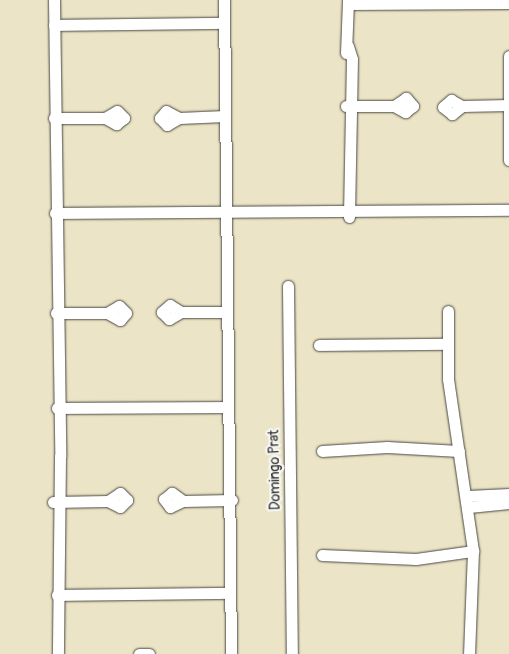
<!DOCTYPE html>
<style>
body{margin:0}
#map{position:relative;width:509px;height:654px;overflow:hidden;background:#ebe4c6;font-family:Pangolin,sans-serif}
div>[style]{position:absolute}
.roads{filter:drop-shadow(0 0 1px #484742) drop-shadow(0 0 1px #484742)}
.minor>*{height:11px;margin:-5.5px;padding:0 5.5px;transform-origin:5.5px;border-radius:5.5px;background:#fff}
span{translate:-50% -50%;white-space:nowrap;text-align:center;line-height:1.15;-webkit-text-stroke:4.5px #f6f6f2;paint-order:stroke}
.street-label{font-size:14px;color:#2b2b2b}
</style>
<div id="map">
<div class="roads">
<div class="minor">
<div style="left:54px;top:0;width:456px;rotate:89.2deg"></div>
<div style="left:60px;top:456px;width:198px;rotate:90.6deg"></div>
<div style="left:224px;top:0;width:654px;rotate:89.39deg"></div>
<div style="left:348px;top:4px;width:161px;rotate:-0.4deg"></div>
<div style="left:54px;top:25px;width:170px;rotate:-0.7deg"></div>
<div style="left:348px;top:46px;width:14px;rotate:73deg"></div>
<div style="left:352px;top:59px;width:158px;rotate:91.1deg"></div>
<div style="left:346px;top:53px;width:53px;rotate:-87.8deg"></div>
<div style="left:509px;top:56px;width:104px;rotate:90deg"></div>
<div style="left:346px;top:106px;width:48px"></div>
<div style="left:394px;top:106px;width:13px;rotate:29deg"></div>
<div style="left:405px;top:112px;width:10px;rotate:-37deg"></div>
<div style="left:413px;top:106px;width:11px;rotate:-131deg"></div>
<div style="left:406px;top:98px;width:14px;rotate:146deg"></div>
<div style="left:462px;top:106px;width:13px;rotate:141deg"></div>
<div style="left:452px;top:114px;width:11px;rotate:-142deg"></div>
<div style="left:443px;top:107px;width:11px;rotate:-41deg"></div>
<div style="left:451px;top:100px;width:13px;rotate:29deg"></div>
<div style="left:462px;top:106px;width:47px;rotate:-1.2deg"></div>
<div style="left:54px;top:118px;width:51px"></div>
<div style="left:105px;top:118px;width:13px;rotate:29deg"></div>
<div style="left:116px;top:124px;width:10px;rotate:-37deg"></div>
<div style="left:124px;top:118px;width:10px;rotate:-135deg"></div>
<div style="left:117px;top:111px;width:14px;rotate:150deg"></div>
<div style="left:179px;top:118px;width:14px;rotate:150deg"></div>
<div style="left:167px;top:125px;width:10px;rotate:-135deg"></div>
<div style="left:160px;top:118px;width:9px;rotate:-49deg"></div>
<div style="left:166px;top:111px;width:15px;rotate:28deg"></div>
<div style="left:179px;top:118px;width:46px;rotate:-2.5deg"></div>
<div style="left:55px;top:213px;width:454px;rotate:-0.4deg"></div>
<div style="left:288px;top:286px;width:368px;rotate:89.4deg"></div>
<div style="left:448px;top:311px;width:68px;rotate:90deg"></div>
<div style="left:448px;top:379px;width:174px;rotate:81.7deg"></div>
<div style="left:473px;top:551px;width:103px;rotate:92.2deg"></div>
<div style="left:181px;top:312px;width:13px;rotate:-148deg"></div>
<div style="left:170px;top:305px;width:11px;rotate:139deg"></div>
<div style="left:162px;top:312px;width:10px;rotate:45deg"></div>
<div style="left:169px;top:319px;width:14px;rotate:-30deg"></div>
<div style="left:181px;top:312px;width:46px"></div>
<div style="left:56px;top:313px;width:51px"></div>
<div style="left:107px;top:313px;width:15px;rotate:28deg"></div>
<div style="left:120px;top:320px;width:9px;rotate:-49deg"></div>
<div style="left:126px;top:313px;width:10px;rotate:-135deg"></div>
<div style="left:119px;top:306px;width:14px;rotate:150deg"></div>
<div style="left:319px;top:345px;width:127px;rotate:-0.5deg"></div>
<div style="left:57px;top:408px;width:171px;rotate:-0.3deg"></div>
<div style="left:322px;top:451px;width:65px;rotate:-3.5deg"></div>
<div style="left:387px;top:447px;width:72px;rotate:3.2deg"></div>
<div style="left:468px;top:496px;width:41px;rotate:-2.8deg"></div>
<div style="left:183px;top:501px;width:14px;rotate:-144deg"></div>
<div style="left:172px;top:493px;width:10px;rotate:143deg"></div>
<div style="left:164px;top:499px;width:10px;rotate:53deg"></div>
<div style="left:170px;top:507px;width:14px;rotate:-25deg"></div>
<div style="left:183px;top:501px;width:49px;rotate:-1.2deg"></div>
<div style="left:53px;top:502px;width:55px;rotate:-1deg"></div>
<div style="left:108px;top:501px;width:13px;rotate:27deg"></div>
<div style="left:120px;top:507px;width:10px;rotate:-45deg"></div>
<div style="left:127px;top:500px;width:10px;rotate:-135deg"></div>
<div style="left:120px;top:493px;width:14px;rotate:146deg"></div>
<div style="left:469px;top:507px;width:40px;rotate:-5.7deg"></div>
<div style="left:322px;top:555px;width:94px;rotate:2.4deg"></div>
<div style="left:416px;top:559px;width:58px;rotate:-8deg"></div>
<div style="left:57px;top:595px;width:173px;rotate:-0.7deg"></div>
<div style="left:139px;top:654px;width:10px"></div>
</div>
</div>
<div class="street-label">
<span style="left:275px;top:470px;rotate:-91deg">Domingo Prat</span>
</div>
</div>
